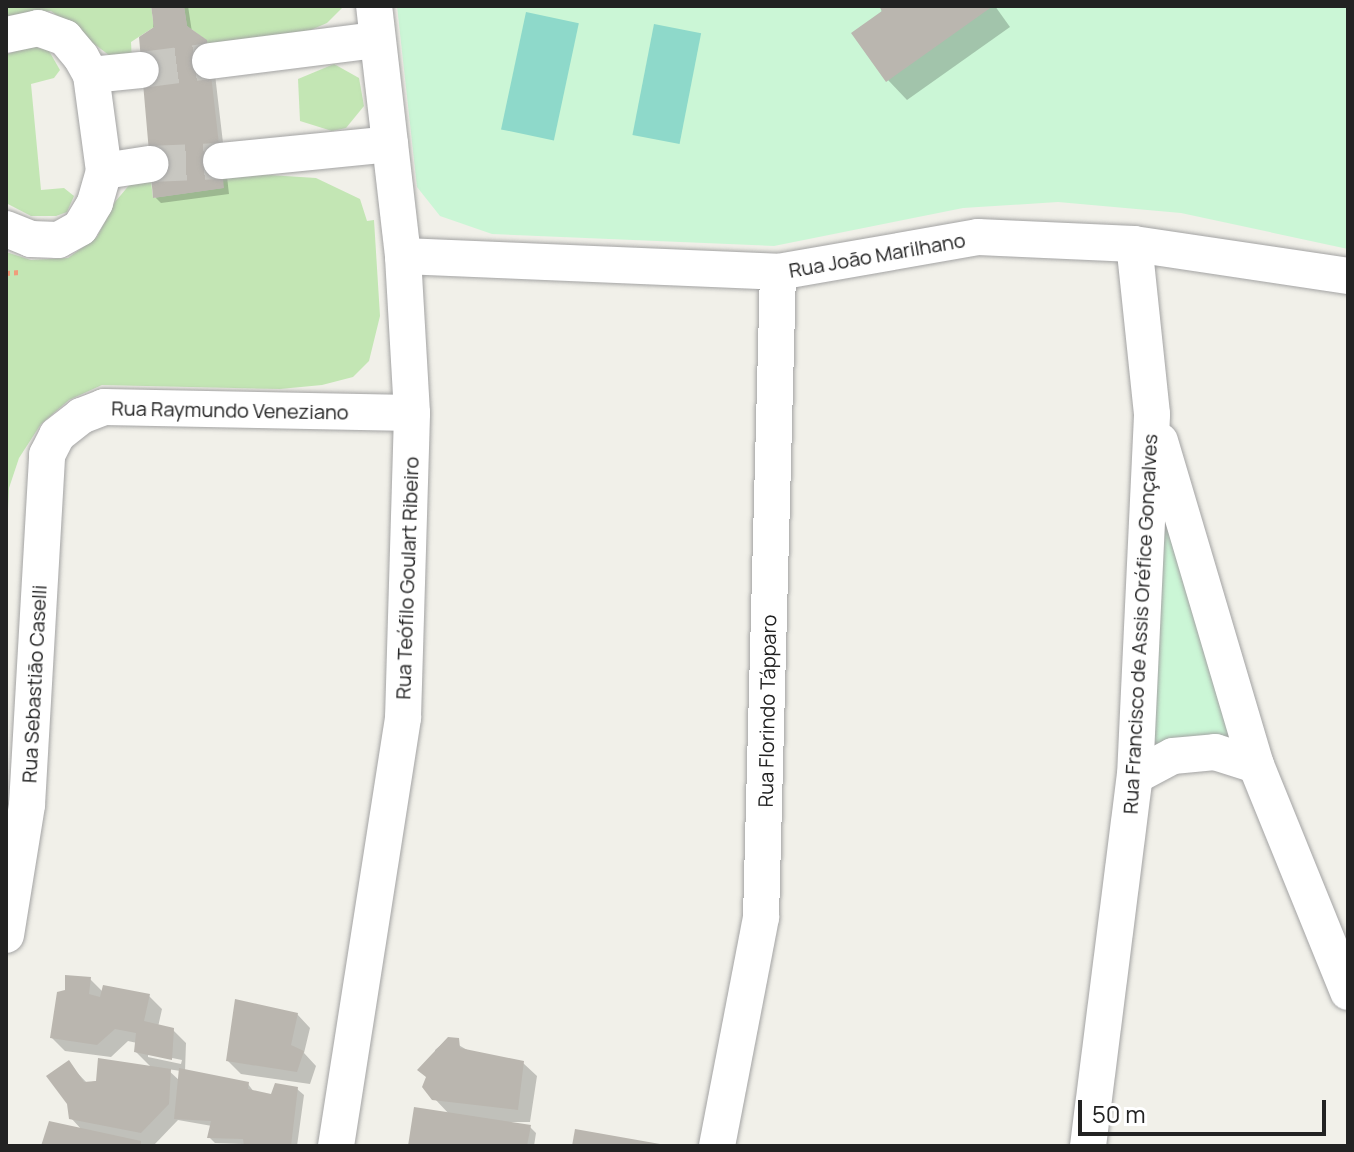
<!DOCTYPE html>
<meta charset="utf-8">
<style>
body{margin:0}
#map{position:relative;width:1354px;height:1152px;overflow:hidden;background:#f1f0e9;font-family:Manrope,sans-serif}
div>[style]{position:absolute}
.grass>*{inset:0;background:#c3e6b4}
.park>*{inset:0;background:#cbf6d6}
.pitch>*{inset:0;background:#8ed9ca;transform-origin:0 0}
.shadow>*{inset:0;background:#0003}
.building>*{inset:0;background:#bab6af}
.minor-tunnel>*{height:36px;margin-top:-18px;transform-origin:0;background:repeating-linear-gradient(90deg,#c8c7c1 0 36px,transparent 0 54px)}
.path>*{height:5px;margin-top:-2.5px;transform-origin:0;background:repeating-linear-gradient(90deg,#f09d7b 0 4px,transparent 0 8px)}
.roads{filter:drop-shadow(0 0 2px #a3a3a3) drop-shadow(0 0 2px #a3a3a3)}
.minor>*{height:36px;margin:-18px;padding:0 18px;transform-origin:18px;border-radius:18px;background:#fff}
span{translate:-50% -50%;white-space:nowrap;text-align:center;line-height:1.15;-webkit-text-stroke:6px #fff;paint-order:stroke}
.street-label{font-size:20px;color:#222}
.frame{position:absolute;inset:0;border:8px solid #222;pointer-events:none}
.scale{position:absolute;left:1078px;top:1100px;width:248px;height:36px;box-sizing:border-box;border:4px solid #222;border-top:0;padding-left:10px;font-size:24px;line-height:28px;white-space:nowrap;color:#222;-webkit-text-stroke:6px #fff;paint-order:stroke}
</style>
<div id="map">
<div class="grass">
<div style="clip-path:polygon(6px 6px,151px 6px,154px 27px,131px 42px,132px 61px,118px 62px,51px 11px,6px 16px)"></div>
<div style="clip-path:polygon(184px 6px,344px 6px,327px 23px,306px 32px,209px 51px,206px 40px,187px 26px)"></div>
<div style="clip-path:polygon(29px 45px,49px 51px,60px 70px,54px 78px,31px 84px,41px 190px,64px 188px,74px 196px,67px 212px,56px 216px,31px 216px,6px 203px,6px 55px)"></div>
<div style="clip-path:polygon(334px 64px,359px 78px,364px 106px,346px 128px,332px 131px,300px 121px,298px 79px)"></div>
<div style="clip-path:polygon(222px 172px,316px 178px,360px 199px,367px 221px,374px 220px,380px 316px,369px 361px,353px 377px,322px 385px,280px 389px,102px 385px,69px 400px,41px 424px,19px 458px,9px 488px,6px 552px,6px 252px,31px 260px,68px 258px,97px 237px,115px 202px,136px 177px,150px 173px,153px 198px,223px 188px)"></div>
</div>
<div class="park">
<div style="clip-path:polygon(397px 6px,1348px 6px,1348px 249px,1181px 213px,1058px 202px,963px 208px,774px 246px,492px 234px,440px 216px,417px 187px)"></div>
<div style="clip-path:polygon(1162px 495px,1239px 745px,1150px 749px)"></div>
</div>
<div class="pitch">
<div style="left:526px;top:12px;width:54px;height:120px;rotate:12deg"></div>
<div style="left:654px;top:24px;width:48px;height:113px;rotate:11deg"></div>
</div>
<div class="shadow">
<div style="clip-path:polygon(153px 6px,188px 6px,192px 32px,212px 49px,229px 194px,161px 203px,155px 197px)"></div>
<div style="clip-path:polygon(881px 6px,995px 6px,1010px 27px,907px 100px,888px 80px)"></div>
<div style="clip-path:polygon(evenodd,90px 979px,103px 992px,149px 996px,162px 1009px,158px 1027px,173px 1030px,186px 1043px,185px 1071px,248px 1084px,254px 1092px,272px 1096px,297px 1089px,304px 1095px,297px 1146px,215px 1143px,209px 1137px,212px 1126px,178px 1120px,154px 1145px,43px 1146px,82px 1130px,71px 1118px,68px 1063px,87px 1083px,153px 1069px,136px 1052px,137px 1043px,128px 1041px,111px 1057px,65px 1051px,52px 1038px,90px 979px,148px 1053px,182px 1060px,181px 1064px,148px 1057px,148px 1053px,90px 979px,167px 1069px,181px 1071px,180px 1081px,167px 1069px)"></div>
<div style="clip-path:polygon(297px 1014px,310px 1028px,304px 1053px,316px 1066px,310px 1084px,241px 1074px,228px 1061px)"></div>
<div style="clip-path:polygon(448px 1039px,469px 1051px,523px 1063px,537px 1076px,530px 1122px,500px 1122px,530px 1127px,536px 1133px,534px 1146px,410px 1146px,450px 1115px,434px 1098px,435px 1050px)"></div>
</div>
<div class="building">
<div style="clip-path:polygon(151px 6px,184px 6px,187px 26px,207px 40px,224px 188px,153px 198px,139px 37px,154px 27px)"></div>
<div style="clip-path:polygon(879px 6px,993px 6px,886px 82px,851px 33px,882px 11px)"></div>
<div style="clip-path:polygon(65px 975px,91px 977px,89px 994px,100px 997px,103px 985px,150px 994px,144px 1021px,174px 1028px,172px 1060px,134px 1052px,136px 1033px,115px 1029px,97px 1045px,50px 1038px,57px 992px,65px 990px)"></div>
<div style="clip-path:polygon(235px 999px,298px 1013px,291px 1045px,304px 1051px,297px 1072px,226px 1061px)"></div>
<div style="clip-path:polygon(448px 1037px,459px 1038px,460px 1048px,524px 1061px,518px 1110px,432px 1100px,422px 1087px,426px 1077px,417px 1070px)"></div>
<div style="clip-path:polygon(98px 1058px,171px 1069px,169px 1104px,141px 1133px,69px 1119px,67px 1104px,46px 1076px,69px 1060px,84px 1082px,96px 1081px)"></div>
<div style="clip-path:polygon(179px 1068px,249px 1082px,248px 1089px,271px 1094px,275px 1083px,298px 1087px,291px 1146px,244px 1146px,243px 1139px,207px 1138px,211px 1121px,174px 1119px)"></div>
<div style="clip-path:polygon(414px 1107px,531px 1125px,527px 1146px,408px 1146px)"></div>
<div style="clip-path:polygon(49px 1121px,141px 1141px,141px 1146px,41px 1146px)"></div>
<div style="clip-path:polygon(575px 1129px,660px 1144px,660px 1146px,572px 1146px)"></div>
</div>
<div class="minor-tunnel">
<div style="left:141px;top:70px;width:70px;rotate:-7.4deg"></div>
<div style="left:150px;top:164px;width:71px;rotate:-2.4deg"></div>
</div>
<div class="path">
<div style="left:6px;top:273px;width:14px;rotate:-4deg"></div>
</div>
<div class="roads">
<div class="minor">
<div style="left:6px;top:35px;width:33px;rotate:-12deg"></div>
<div style="left:38px;top:28px;width:29px;rotate:20deg"></div>
<div style="left:65px;top:38px;width:25px;rotate:50deg"></div>
<div style="left:81px;top:57px;width:21px;rotate:61deg"></div>
<div style="left:91px;top:75px;width:97px;rotate:82.3deg"></div>
<div style="left:104px;top:171px;width:33px;rotate:106deg"></div>
<div style="left:95px;top:203px;width:29px;rotate:121deg"></div>
<div style="left:80px;top:228px;width:25px;rotate:151deg"></div>
<div style="left:58px;top:240px;width:27px;rotate:-178deg"></div>
<div style="left:31px;top:239px;width:27px;rotate:-158deg"></div>
<div style="left:210px;top:61px;width:168px;rotate:-7.2deg"></div>
<div style="left:91px;top:75px;width:50px;rotate:-5.7deg"></div>
<div style="left:221px;top:161px;width:170px;rotate:-5.7deg"></div>
<div style="left:104px;top:171px;width:47px;rotate:-8.7deg"></div>
<div style="left:403px;top:256px;width:375px;rotate:2.4deg"></div>
<div style="left:778px;top:272px;width:203px;rotate:-9.9deg"></div>
<div style="left:978px;top:237px;width:156px;rotate:2.6deg"></div>
<div style="left:1134px;top:244px;width:216px;rotate:8.5deg"></div>
<div style="left:1160px;top:441px;width:338px;rotate:73.5deg"></div>
<div style="left:1256px;top:765px;width:245px;rotate:67.9deg"></div>
<div style="left:1135px;top:776px;width:43px;rotate:-27.8deg"></div>
<div style="left:1173px;top:756px;width:42px;rotate:-5.4deg"></div>
<div style="left:1215px;top:752px;width:43px;rotate:17.6deg"></div>
<div style="left:6px;top:935px;width:132px;rotate:-80.8deg"></div>
<div style="left:27px;top:805px;width:351px;rotate:-86.7deg"></div>
<div style="left:47px;top:455px;width:22px;rotate:-63deg"></div>
<div style="left:57px;top:435px;width:31px;rotate:-38deg"></div>
<div style="left:81px;top:416px;width:25px;rotate:-21deg"></div>
<div style="left:104px;top:407px;width:308px;rotate:1.1deg"></div>
<div style="left:336px;top:1146px;width:433px;rotate:-81.1deg"></div>
<div style="left:403px;top:718px;width:305px;rotate:-88.3deg"></div>
<div style="left:412px;top:413px;width:157px;rotate:-93.3deg"></div>
<div style="left:403px;top:256px;width:252px;rotate:-96.6deg"></div>
<div style="left:717px;top:1146px;width:233px;rotate:-79.1deg"></div>
<div style="left:761px;top:917px;width:645px;rotate:-88.49deg"></div>
<div style="left:1088px;top:1146px;width:373px;rotate:-82.8deg"></div>
<div style="left:1135px;top:776px;width:362px;rotate:-87.3deg"></div>
<div style="left:1152px;top:414px;width:171px;rotate:-96deg"></div>
</div>
</div>
<div class="street-label">
<span style="left:877px;top:255px;rotate:-10deg">Rua João Marilhano</span>
<span style="left:230px;top:410px;rotate:1deg">Rua Raymundo Veneziano</span>
<span style="left:407px;top:578px;rotate:-88deg">Rua Teófilo Goulart Ribeiro</span>
<span style="left:1140px;top:624px;rotate:-87deg">Rua Francisco de Assis Oréfice Gonçalves</span>
<span style="left:34px;top:684px;rotate:-87deg">Rua Sebastião Caselli</span>
<span style="left:767px;top:711px;rotate:-89deg">Rua Florindo Tápparo</span>
</div>
<div class="frame"></div>
<div class="scale">50 m</div>
</div>
